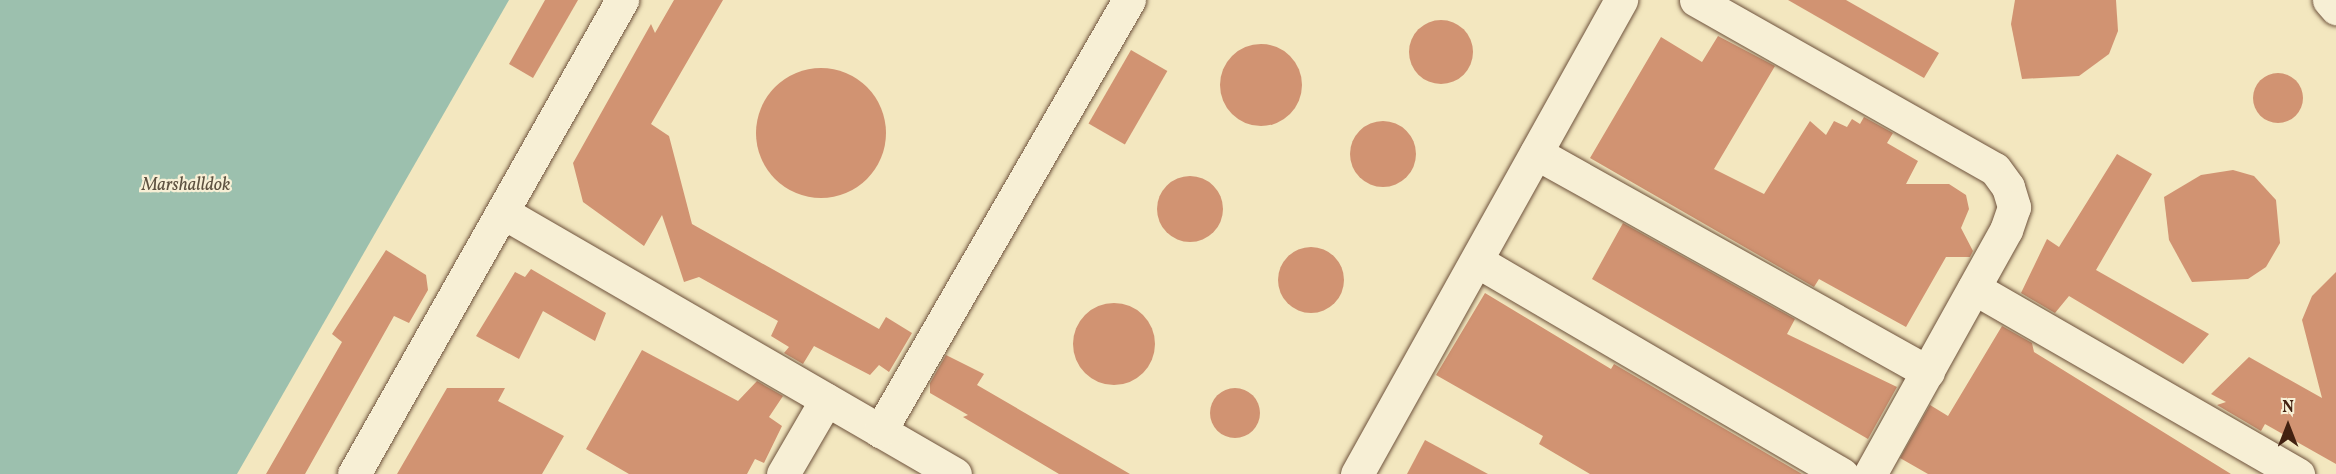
<!DOCTYPE html>
<style>
body{margin:0}
#map{position:relative;width:2336px;height:474px;overflow:hidden;background:#f3e7bf;font-family:Vollkorn,serif}
div>[style]{position:absolute}
.water>*{inset:0;background:#9cc0ae}
.building>*{inset:0;background:#d19372;transform-origin:0 0}
.round{border-radius:50%}
.roads{filter:drop-shadow(0 0 2px #6e523c) drop-shadow(0 0 2px #6e523c)}
.minor>*{height:33px;margin:-16.5px;padding:0 16.5px;transform-origin:16.5px;border-radius:16.5px;background:#f7efd5}
span{translate:-50% -50%;white-space:nowrap;text-align:center;line-height:1.15;-webkit-text-stroke:4.5px #f7efd5;paint-order:stroke}
.water-label{font-size:18px;color:#5d5140;font-style:italic}
.north{position:absolute;left:2258px;top:396px;width:60px;height:60px;-webkit-text-stroke:4px #f7efd5;paint-order:stroke;rotate:0deg;font-size:16px;font-weight:700;line-height:24px;text-align:center;color:#422111}
.north::after{content:'';display:block;margin:auto;width:21px;height:27px;background:#422111;clip-path:polygon(50% 0,100% 100%,50% 72%,0 100%)}
</style>
<div id="map">
<div class="water">
<div style="clip-path:polygon(0 0,509px 0,237px 474px,0 474px)"></div>
</div>
<div class="building">
<div style="clip-path:polygon(545px 0,578px 0,533px 78px,509px 64px)"></div>
<div style="clip-path:polygon(674px 0,723px 0,651px 124px,669px 136px,692px 224px,879px 329px,886px 317px,912px 333px,889px 372px,879px 365px,870px 375px,814px 346px,803px 364px,784px 353px,789px 347px,771px 336px,778px 321px,699px 277px,684px 282px,662px 215px,644px 246px,583px 202px,573px 163px,651px 24px,655px 33px)"></div>
<div style="clip-path:polygon(1788px 0,1846px 0,1939px 53px,1924px 78px)"></div>
<div style="clip-path:polygon(2015px 0,2116px 0,2118px 31px,2109px 54px,2079px 76px,2022px 79px,2011px 24px)"></div>
<div class="round" style="left:1409px;top:20px;width:64px;height:64px"></div>
<div style="clip-path:polygon(1718px 36px,1775px 66px,1714px 169px,1764px 194px,1810px 121px,1826px 135px,1834px 121px,1847px 127px,1852px 119px,1860px 124px,1864px 117px,1893px 133px,1887px 143px,1918px 161px,1906px 184px,1949px 184px,1966px 195px,1969px 209px,1961px 228px,1973px 251px,1970px 257px,1946px 257px,1906px 327px,1819px 279px,1814px 287px,1590px 158px,1661px 37px,1702px 62px)"></div>
<div class="round" style="left:1220px;top:44px;width:82px;height:82px"></div>
<div style="left:1131px;top:50px;width:42px;height:85px;rotate:30deg"></div>
<div class="round" style="left:756px;top:68px;width:130px;height:130px"></div>
<div class="round" style="left:2253px;top:73px;width:50px;height:50px"></div>
<div class="round" style="left:1350px;top:121px;width:66px;height:66px"></div>
<div style="clip-path:polygon(2117px 154px,2152px 174px,2096px 270px,2209px 334px,2183px 364px,2069px 296px,2055px 313px,2021px 293px,2047px 239px,2059px 247px)"></div>
<div style="clip-path:polygon(2233px 170px,2254px 176px,2276px 200px,2280px 243px,2266px 267px,2248px 279px,2192px 282px,2169px 240px,2164px 197px,2201px 175px)"></div>
<div class="round" style="left:1157px;top:176px;width:66px;height:66px"></div>
<div style="clip-path:polygon(1623px 223px,1795px 319px,1787px 334px,1897px 387px,1868px 439px,1592px 279px)"></div>
<div class="round" style="left:1278px;top:247px;width:66px;height:66px"></div>
<div style="clip-path:polygon(386px 250px,426px 275px,428px 290px,409px 323px,394px 316px,305px 474px,266px 474px,342px 342px,332px 334px)"></div>
<div style="clip-path:polygon(531px 269px,606px 313px,595px 341px,543px 311px,519px 359px,476px 336px,515px 272px,525px 277px)"></div>
<div style="clip-path:polygon(2336px 272px,2336px 464px,2265px 424px,2261px 431px,2217px 405px,2226px 402px,2211px 394px,2249px 357px,2322px 398px,2302px 320px,2312px 296px)"></div>
<div style="clip-path:polygon(1485px 293px,1611px 369px,1614px 364px,1802px 474px,1590px 474px,1539px 444px,1543px 436px,1436px 375px)"></div>
<div class="round" style="left:1073px;top:303px;width:82px;height:82px"></div>
<div style="clip-path:polygon(2002px 326px,2032px 343px,2034px 352px,2231px 474px,1928px 474px,1900px 458px,1930px 405px,1948px 416px)"></div>
<div style="clip-path:polygon(642px 350px,738px 401px,757px 381px,783px 396px,769px 417px,782px 426px,764px 463px,755px 459px,747px 474px,629px 474px,586px 449px)"></div>
<div style="clip-path:polygon(946px 355px,984px 374px,977px 385px,1130px 474px,1059px 474px,963px 417px,968px 415px,930px 393px,930px 383px)"></div>
<div style="clip-path:polygon(447px 388px,505px 388px,498px 401px,564px 436px,542px 474px,397px 474px)"></div>
<div class="round" style="left:1210px;top:388px;width:50px;height:50px"></div>
<div style="clip-path:polygon(1425px 440px,1488px 474px,1407px 474px)"></div>
</div>
<div class="roads">
<div class="minor">
<div style="left:1696px;top:0;width:343px;rotate:29.5deg"></div>
<div style="left:1995px;top:169px;width:22px;rotate:54deg"></div>
<div style="left:2008px;top:187px;width:21px;rotate:73deg"></div>
<div style="left:2014px;top:207px;width:24px;rotate:109deg"></div>
<div style="left:2006px;top:230px;width:279px;rotate:119.1deg"></div>
<div style="left:2329px;top:0;width:11px;rotate:49deg"></div>
<div style="left:1536px;top:153px;width:449px;rotate:29.2deg"></div>
<div style="left:504px;top:213px;width:521px;rotate:30.06deg"></div>
<div style="left:1477px;top:261px;width:423px;rotate:30.3deg"></div>
<div style="left:1974px;top:288px;width:374px;rotate:29.9deg"></div>
<div style="left:880px;top:431px;width:498px;rotate:-60deg"></div>
<div style="left:354px;top:474px;width:545px;rotate:-60.52deg"></div>
<div style="left:783px;top:474px;width:86px;rotate:-59.8deg"></div>
<div style="left:1357px;top:474px;width:543px;rotate:-60.88deg"></div>
</div>
</div>
<div class="water-label">
<span style="left:186px;top:186px">Marshalldok</span>
</div>
<div class="north">N</div>
</div>
